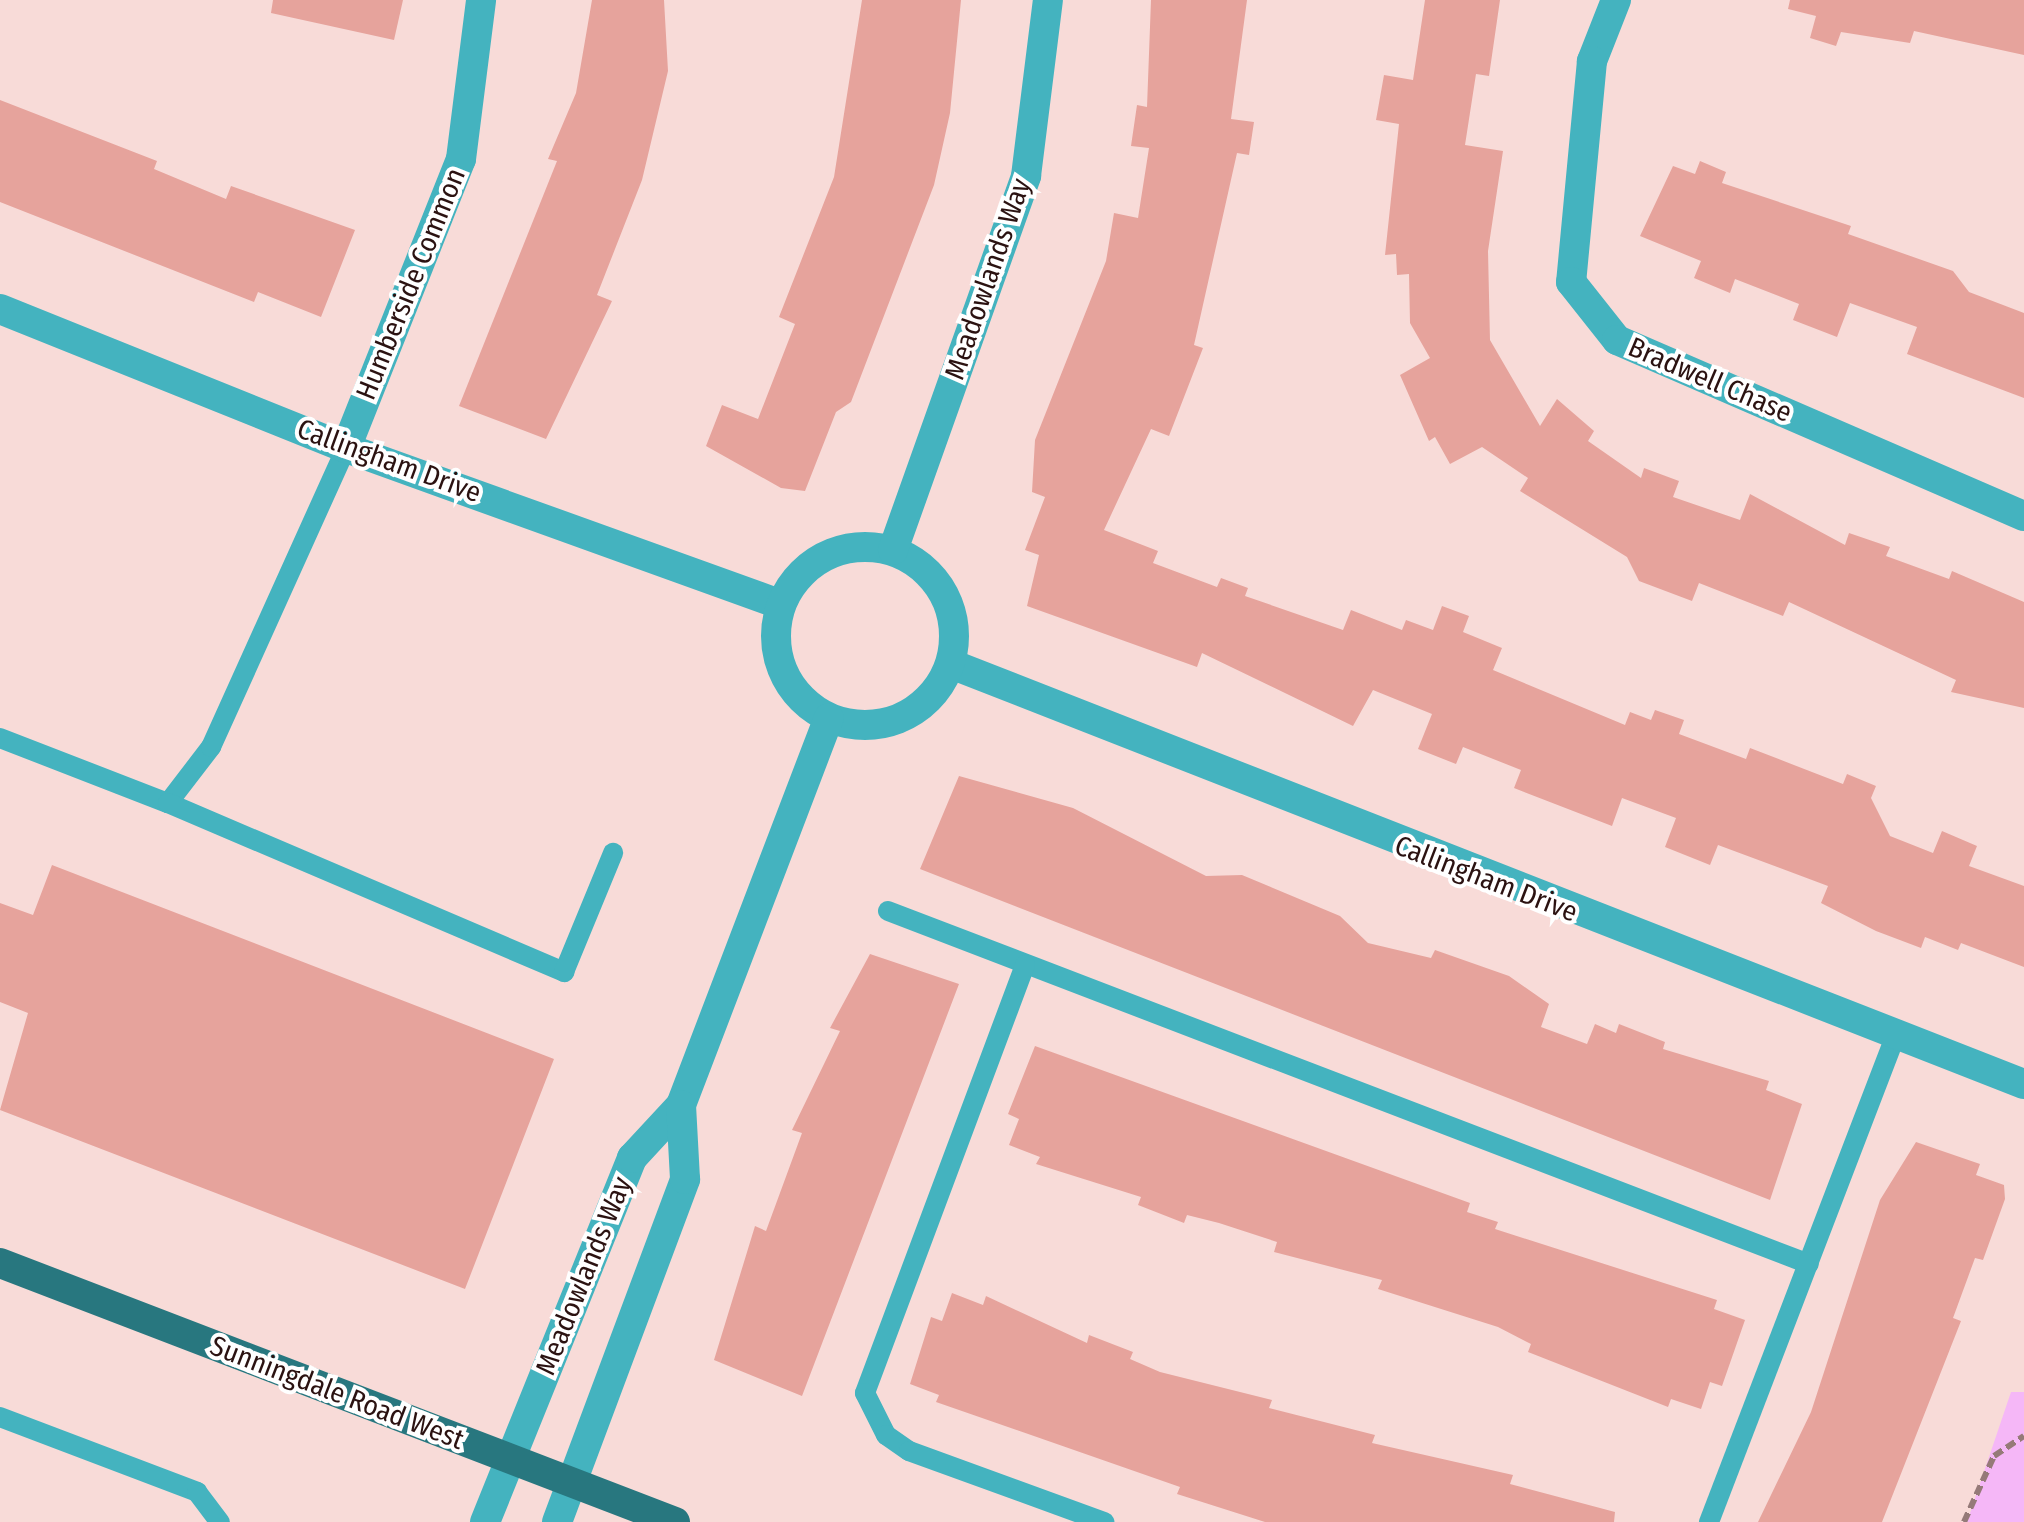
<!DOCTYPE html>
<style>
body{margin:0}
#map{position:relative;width:2024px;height:1522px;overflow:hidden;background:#f8dbd8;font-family:"Fira Sans Condensed",sans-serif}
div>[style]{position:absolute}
.green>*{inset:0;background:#f5b7f7}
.building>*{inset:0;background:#e6a39c}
.path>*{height:6px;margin-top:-3px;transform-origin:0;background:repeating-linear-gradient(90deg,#957a78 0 10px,transparent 0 15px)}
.service>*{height:20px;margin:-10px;padding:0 10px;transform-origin:10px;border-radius:10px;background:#44b3bf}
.minor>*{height:30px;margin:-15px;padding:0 15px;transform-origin:15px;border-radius:15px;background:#44b3bf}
.tertiary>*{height:30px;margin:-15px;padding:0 15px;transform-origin:15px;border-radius:15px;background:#44b3bf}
.tertiary>.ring{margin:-15px;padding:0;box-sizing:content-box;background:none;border:30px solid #44b3bf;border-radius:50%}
.primary>*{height:30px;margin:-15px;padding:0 15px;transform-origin:15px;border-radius:15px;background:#28777f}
span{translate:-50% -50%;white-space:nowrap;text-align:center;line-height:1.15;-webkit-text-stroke:8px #fff;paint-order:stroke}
.street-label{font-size:28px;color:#2b1211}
</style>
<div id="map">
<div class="green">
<div style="clip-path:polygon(2011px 1392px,2024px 1392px,2024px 1522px,1967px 1522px)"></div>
</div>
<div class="building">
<div style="clip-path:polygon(273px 0,403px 0,394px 40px,271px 13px)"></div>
<div style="clip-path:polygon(592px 0,664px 0,668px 71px,642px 180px,597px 295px,612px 301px,546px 439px,459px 406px,557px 161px,548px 159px,576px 93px)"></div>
<div style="clip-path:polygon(862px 0,961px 0,950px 113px,934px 185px,851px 402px,836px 412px,805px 491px,781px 488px,706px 446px,722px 405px,758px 419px,795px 324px,779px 317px,834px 177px)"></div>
<div style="clip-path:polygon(1151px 0,1247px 0,1231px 119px,1254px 122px,1249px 155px,1237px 153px,1194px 345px,1203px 348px,1169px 436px,1151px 429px,1104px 530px,1158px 551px,1153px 563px,1217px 587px,1221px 578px,1248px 588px,1245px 596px,1343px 630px,1351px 610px,1402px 630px,1406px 620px,1433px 630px,1442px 606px,1469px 616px,1463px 632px,1502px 648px,1493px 670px,1625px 725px,1630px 712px,1651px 720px,1655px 710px,1684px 720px,1679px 734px,1746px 759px,1750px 748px,1843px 784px,1847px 774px,1876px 786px,1871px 798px,1890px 836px,1933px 853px,1942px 831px,1977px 846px,1969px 866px,2024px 886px,2024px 967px,1961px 943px,1958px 950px,1925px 937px,1921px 948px,1876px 931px,1821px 903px,1828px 886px,1718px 845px,1710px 865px,1665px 847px,1676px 818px,1622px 798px,1612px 826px,1514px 788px,1521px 770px,1463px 747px,1456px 764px,1418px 749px,1432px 714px,1373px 690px,1353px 726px,1202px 653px,1197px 667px,1027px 606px,1039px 555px,1025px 550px,1045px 497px,1032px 492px,1035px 440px,1106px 261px,1114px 213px,1138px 218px,1149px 148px,1131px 146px,1137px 105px,1147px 107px)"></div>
<div style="clip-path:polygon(1425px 0,1500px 0,1489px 76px,1476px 74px,1465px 145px,1503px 151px,1488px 251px,1490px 340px,1540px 426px,1557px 399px,1594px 431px,1588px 441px,1641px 478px,1644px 468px,1679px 481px,1673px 497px,1740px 520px,1750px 494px,1845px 545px,1849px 533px,1890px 547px,1886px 556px,1949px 579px,1952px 571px,2024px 602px,2024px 708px,1951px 692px,1956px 680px,1789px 602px,1783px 616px,1699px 583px,1692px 601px,1639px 581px,1627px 557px,1520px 491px,1528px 478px,1482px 447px,1450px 464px,1435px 437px,1429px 441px,1400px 375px,1430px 358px,1410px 323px,1409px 274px,1397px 275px,1396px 254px,1385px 255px,1399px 124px,1376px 120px,1384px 75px,1413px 80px)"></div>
<div style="clip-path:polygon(1790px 0,2024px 0,2024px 55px,1914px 31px,1910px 43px,1841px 32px,1836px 46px,1810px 38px,1816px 16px,1788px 9px)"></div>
<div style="clip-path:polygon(0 100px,157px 161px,154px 169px,226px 199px,231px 186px,355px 230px,321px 317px,258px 292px,254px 302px,0 202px)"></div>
<div style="clip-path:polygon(1700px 161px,1726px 172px,1722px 183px,1851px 226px,1848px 234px,1953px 271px,1969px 292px,2024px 313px,2024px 398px,1907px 354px,1917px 327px,1850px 303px,1837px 337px,1793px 320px,1799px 304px,1735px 279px,1730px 293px,1694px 278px,1701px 261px,1640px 236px,1673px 166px,1695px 174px)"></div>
<div style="clip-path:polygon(959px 776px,1073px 808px,1206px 876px,1242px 875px,1340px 916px,1368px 943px,1431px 958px,1435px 950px,1509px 976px,1549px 1004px,1541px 1027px,1587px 1044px,1595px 1024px,1616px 1033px,1619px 1024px,1665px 1042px,1663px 1049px,1769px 1081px,1766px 1090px,1802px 1104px,1770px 1200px,920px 869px)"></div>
<div style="clip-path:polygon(52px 865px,554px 1059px,465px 1289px,0 1110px,28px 1013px,0 1002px,0 903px,33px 915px)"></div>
<div style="clip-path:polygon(870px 954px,959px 984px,802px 1396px,714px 1360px,755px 1226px,766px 1231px,802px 1133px,792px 1130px,840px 1031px,830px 1028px)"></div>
<div style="clip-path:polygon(1035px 1046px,1470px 1203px,1467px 1212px,1498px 1222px,1495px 1229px,1717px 1300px,1714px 1309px,1745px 1320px,1722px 1386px,1710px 1382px,1701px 1409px,1671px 1399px,1668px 1407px,1528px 1352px,1531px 1344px,1498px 1327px,1378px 1289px,1382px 1280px,1274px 1252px,1277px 1242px,1219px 1223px,1187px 1215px,1184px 1223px,1138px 1205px,1141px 1197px,1036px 1164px,1040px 1157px,1009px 1145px,1019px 1119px,1008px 1114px)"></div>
<div style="clip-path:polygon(1916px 1142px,1980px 1164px,1976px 1175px,2004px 1185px,2005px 1199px,1983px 1260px,1975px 1258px,1953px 1318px,1961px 1321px,1882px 1522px,1758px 1522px,1811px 1412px,1880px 1200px)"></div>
<div style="clip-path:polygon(952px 1293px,983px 1305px,986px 1296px,1087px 1343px,1089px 1335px,1133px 1352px,1130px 1359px,1160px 1372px,1272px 1400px,1269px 1408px,1375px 1435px,1372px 1443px,1513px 1475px,1510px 1484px,1615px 1512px,1614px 1522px,1265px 1522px,1177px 1494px,1180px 1487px,936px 1402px,939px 1395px,910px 1384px,931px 1317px,942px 1321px)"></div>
</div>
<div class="path">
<div style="left:1964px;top:1522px;width:72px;rotate:-65.6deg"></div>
<div style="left:1994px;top:1456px;width:36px;rotate:-34deg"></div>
</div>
<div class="service">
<div style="left:0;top:738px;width:180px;rotate:21.2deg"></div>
<div style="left:168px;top:803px;width:71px;rotate:-52.5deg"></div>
<div style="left:211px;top:747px;width:328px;rotate:-65.7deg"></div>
<div style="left:168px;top:803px;width:431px;rotate:23.1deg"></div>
<div style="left:564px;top:972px;width:129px;rotate:-67.6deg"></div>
<div style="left:888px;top:911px;width:986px;rotate:20.97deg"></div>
<div style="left:1025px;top:965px;width:457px;rotate:110.5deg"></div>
<div style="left:865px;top:1393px;width:47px;rotate:63.4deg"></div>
<div style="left:886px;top:1435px;width:28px;rotate:35deg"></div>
<div style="left:909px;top:1451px;width:208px;rotate:20deg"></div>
<div style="left:0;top:1417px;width:211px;rotate:20.8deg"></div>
<div style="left:197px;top:1492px;width:38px;rotate:53deg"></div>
<div style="left:1709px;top:1522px;width:519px;rotate:-69.02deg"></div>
</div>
<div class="minor">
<div style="left:1616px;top:0;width:66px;rotate:111.5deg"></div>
<div style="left:1592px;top:61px;width:222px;rotate:95.4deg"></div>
<div style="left:1571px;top:282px;width:74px;rotate:51.6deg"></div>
<div style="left:1617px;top:340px;width:443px;rotate:23.4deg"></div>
<div style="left:346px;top:448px;width:311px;rotate:-68.3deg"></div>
<div style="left:461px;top:159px;width:160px;rotate:-82.8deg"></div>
<div style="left:951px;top:664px;width:1152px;rotate:21.38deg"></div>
</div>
<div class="tertiary">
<div style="left:0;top:309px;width:373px;rotate:21.9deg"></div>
<div style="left:346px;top:448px;width:462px;rotate:19.8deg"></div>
<div class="ring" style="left:776px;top:547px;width:148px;height:148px"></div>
<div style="left:893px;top:550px;width:397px;rotate:-70.4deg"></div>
<div style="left:1026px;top:176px;width:177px;rotate:-82.9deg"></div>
<div style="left:485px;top:1522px;width:393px;rotate:-68deg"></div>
<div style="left:632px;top:1158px;width:72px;rotate:-47.2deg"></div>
<div style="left:681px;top:1105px;width:414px;rotate:-69.1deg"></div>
<div style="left:557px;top:1522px;width:366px;rotate:-69.5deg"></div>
<div style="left:685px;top:1179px;width:74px;rotate:-93.1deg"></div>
</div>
<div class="primary">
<div style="left:0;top:1263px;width:723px;rotate:20.99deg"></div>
</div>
<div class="street-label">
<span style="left:988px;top:279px;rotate:-71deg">Meadowlands Way</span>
<span style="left:411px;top:284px;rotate:-68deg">Humberside Common</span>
<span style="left:1710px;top:380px;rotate:23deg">Bradwell Chase</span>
<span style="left:389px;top:461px;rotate:20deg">Callingham Drive</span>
<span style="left:1486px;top:879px;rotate:21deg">Callingham Drive</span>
<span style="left:584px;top:1276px;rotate:-68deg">Meadowlands Way</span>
<span style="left:337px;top:1393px;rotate:21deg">Sunningdale Road West</span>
</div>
</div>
